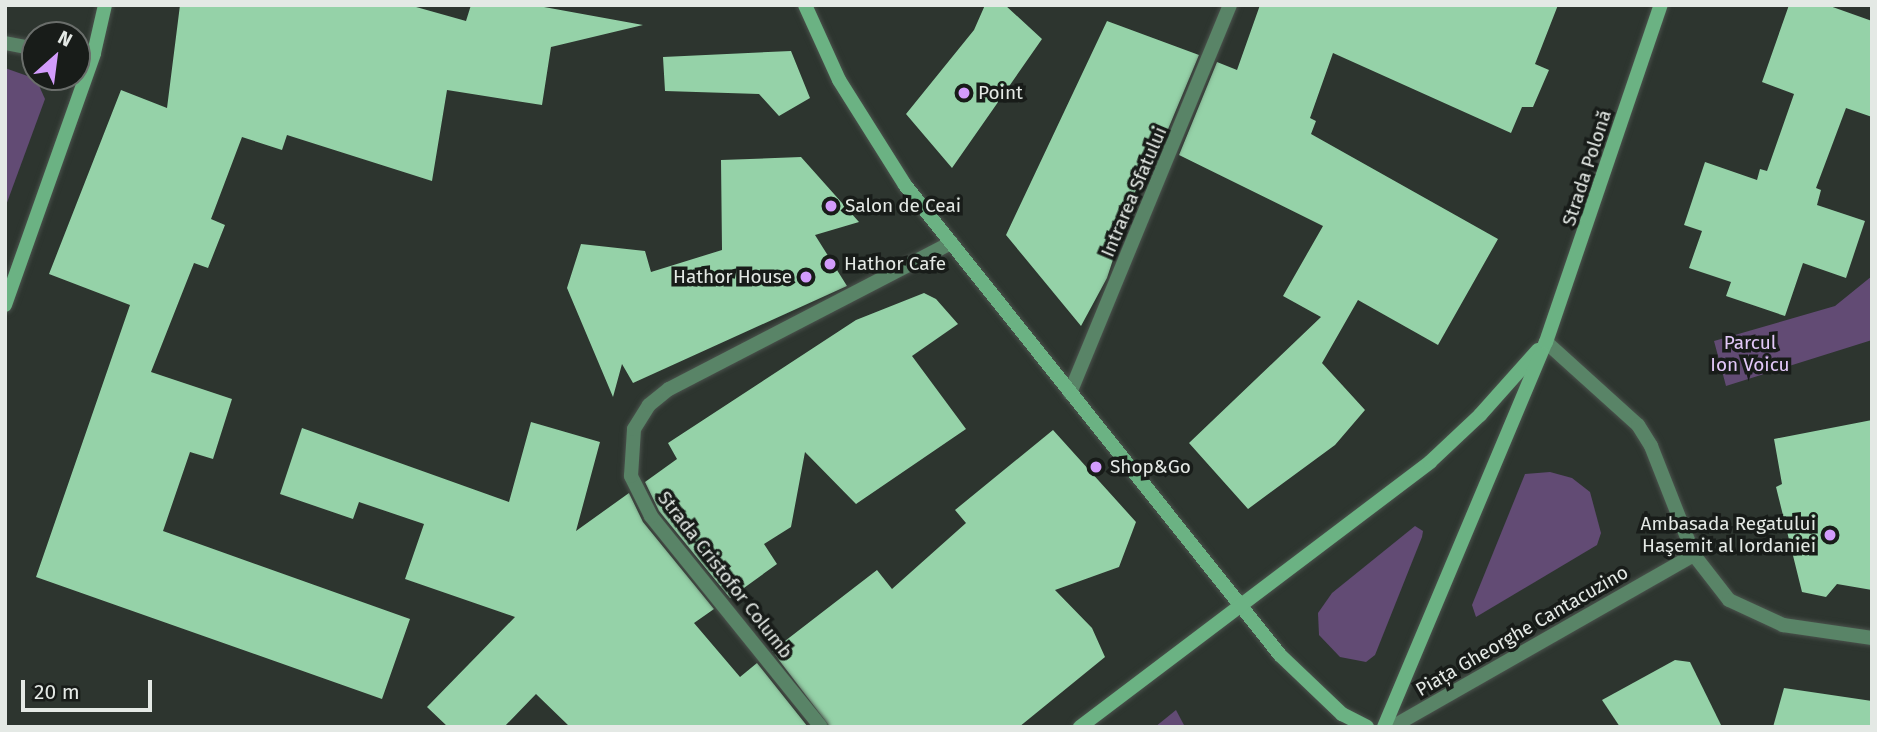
<!DOCTYPE html>
<meta charset="utf-8">
<style>
body{margin:0}
#map{position:relative;width:1877px;height:732px;overflow:hidden;background:#2d352f;font-family:"Fira Sans",sans-serif}
div>[style]{position:absolute}
.green>*{inset:0;background:#624b74}
.building>*{inset:0;background:#95d2a8}
.roads{filter:drop-shadow(0 0 2px #4a524c) drop-shadow(0 0 2px #4a524c)}
.street>*{height:14px;margin:-7px;padding:0 7px;transform-origin:7px;border-radius:7px;background:#598467}
.secondary>*{height:14px;margin:-7px;padding:0 7px;transform-origin:7px;border-radius:7px;background:#6bb283}
.dots>*{width:19px;height:19px;translate:-50% -50%;box-sizing:border-box;border:4px solid #181c19;border-radius:50%}
span{translate:-50% -50%;white-space:nowrap;text-align:center;line-height:1.15;-webkit-text-stroke:7px #181c19;paint-order:stroke}
.poi-label{font-size:19px;color:#e4e9e5}
.left{translate:0 -50%;text-align:left}
.right{translate:-100% -50%;text-align:right}
.street-label{font-size:19px;color:#e4e9e5}
.park-label{font-size:19px;color:#e2c8f8}
.frame{position:absolute;inset:0;border:7px solid #e4e9e5;pointer-events:none}
.north{position:absolute;left:21px;top:21px;width:70px;height:70px;box-sizing:border-box;background:#181c19;border:2px solid #6a6e6b;border-radius:50%;rotate:28deg;font-size:19px;font-weight:700;line-height:28px;text-align:center;color:#e4e9e5}
.north::after{content:'';display:block;margin:auto;width:24px;height:32px;background:#d39cfc;clip-path:polygon(50% 0,100% 100%,50% 72%,0 100%)}
.scale{position:absolute;left:21px;top:680px;width:131px;height:32px;box-sizing:border-box;border:4px solid #e4e9e5;border-top:0;padding-left:9px;font-size:21px;line-height:24px;white-space:nowrap;color:#e4e9e5;-webkit-text-stroke:5px #181c19;paint-order:stroke}
</style>
<div id="map">
<div class="green">
<div style="clip-path:polygon(5px 68px,36px 79px,45px 99px,5px 208px)"></div>
<div style="clip-path:polygon(1872px 276px,1872px 340px,1726px 386px,1714px 341px,1835px 306px)"></div>
<div style="clip-path:polygon(1550px 472px,1572px 478px,1590px 492px,1601px 533px,1597px 545px,1476px 617px,1472px 605px,1525px 474px)"></div>
<div style="clip-path:polygon(1415px 526px,1423px 531px,1422px 537px,1375px 655px,1366px 662px,1340px 657px,1319px 635px,1318px 613px,1332px 593px)"></div>
<div style="clip-path:polygon(1176px 710px,1185px 727px,1155px 727px)"></div>
</div>
<div class="building">
<div style="clip-path:polygon(180px 5px,409px 5px,466px 21px,471px 5px,533px 5px,643px 25px,551px 47px,542px 105px,447px 90px,432px 181px,287px 135px,282px 150px,242px 137px,211px 219px,225px 225px,208px 268px,194px 263px,151px 372px,232px 399px,213px 459px,190px 452px,163px 531px,410px 619px,382px 699px,36px 577px,130px 305px,49px 274px,121px 90px,167px 108px)"></div>
<div style="clip-path:polygon(985px 5px,1005px 5px,1042px 39px,952px 168px,906px 114px,974px 30px)"></div>
<div style="clip-path:polygon(1260px 5px,1558px 5px,1535px 64px,1549px 70px,1533px 107px,1522px 107px,1511px 133px,1333px 53px,1310px 118px,1316px 121px,1311px 134px,1498px 239px,1438px 345px,1358px 300px,1322px 363px,1365px 410px,1335px 445px,1248px 509px,1189px 443px,1321px 317px,1283px 296px,1323px 226px,1179px 155px,1217px 62px,1237px 70px)"></div>
<div style="clip-path:polygon(1789px 5px,1827px 5px,1872px 21px,1872px 117px,1846px 108px,1816px 188px,1821px 190px,1817px 205px,1865px 221px,1846px 278px,1803px 263px,1785px 316px,1726px 296px,1731px 282px,1689px 268px,1702px 231px,1684px 225px,1705px 162px,1757px 180px,1760px 169px,1767px 171px,1794px 94px,1762px 82px)"></div>
<div style="clip-path:polygon(1107px 21px,1199px 55px,1161px 146px,1157px 144px,1135px 192px,1107px 278px,1081px 326px,1006px 235px)"></div>
<div style="clip-path:polygon(791px 51px,810px 98px,779px 116px,759px 94px,665px 91px,663px 57px)"></div>
<div style="clip-path:polygon(801px 157px,859px 222px,815px 235px,847px 286px,633px 383px,622px 364px,613px 397px,567px 288px,581px 244px,645px 251px,651px 272px,722px 250px,721px 160px)"></div>
<div style="clip-path:polygon(924px 293px,936px 299px,958px 324px,912px 356px,966px 429px,856px 504px,805px 452px,791px 527px,764px 544px,777px 564px,730px 598px,659px 511px,645px 482px,677px 459px,668px 443px,856px 320px)"></div>
<div style="clip-path:polygon(1872px 420px,1872px 590px,1837px 584px,1826px 597px,1802px 592px,1776px 487px,1782px 484px,1774px 439px)"></div>
<div style="clip-path:polygon(531px 422px,600px 442px,576px 531px,629px 493px,643px 522px,714px 609px,694px 623px,740px 677px,757px 663px,808px 727px,570px 727px,536px 694px,504px 727px,448px 727px,427px 707px,515px 617px,405px 579px,424px 524px,359px 502px,353px 519px,280px 494px,302px 428px,509px 502px)"></div>
<div style="clip-path:polygon(1053px 430px,1136px 522px,1119px 567px,1055px 590px,1092px 628px,1105px 657px,1019px 727px,830px 727px,772px 651px,877px 570px,892px 589px,966px 523px,955px 510px)"></div>
<div style="clip-path:polygon(1675px 660px,1690px 662px,1722px 727px,1620px 727px,1602px 700px)"></div>
<div style="clip-path:polygon(1784px 688px,1872px 701px,1872px 727px,1773px 727px)"></div>
</div>
<div class="roads">
<div class="street">
<div style="left:5px;top:43px;width:31px;rotate:11deg"></div>
<div style="left:77px;top:52px;width:17px;rotate:3deg"></div>
<div style="left:1546px;top:342px;width:124px;rotate:42.1deg"></div>
<div style="left:1638px;top:425px;width:25px;rotate:58deg"></div>
<div style="left:1651px;top:446px;width:117px;rotate:68.5deg"></div>
<div style="left:1694px;top:555px;width:57px;rotate:52.1deg"></div>
<div style="left:1729px;top:600px;width:60px;rotate:24.8deg"></div>
<div style="left:1783px;top:625px;width:90px;rotate:8.3deg"></div>
<div style="left:1070px;top:393px;width:420px;rotate:-67.6deg"></div>
<div style="left:821px;top:727px;width:271px;rotate:-128.9deg"></div>
<div style="left:651px;top:516px;width:45px;rotate:-116.6deg"></div>
<div style="left:631px;top:476px;width:47px;rotate:-86.3deg"></div>
<div style="left:634px;top:429px;width:28px;rotate:-58deg"></div>
<div style="left:649px;top:405px;width:26px;rotate:-39deg"></div>
<div style="left:669px;top:389px;width:318px;rotate:-27.4deg"></div>
<div style="left:1392px;top:727px;width:348px;rotate:-29.7deg"></div>
</div>
<div class="secondary">
<div style="left:805px;top:5px;width:82px;rotate:65.6deg"></div>
<div style="left:839px;top:80px;width:124px;rotate:57.8deg"></div>
<div style="left:905px;top:185px;width:601px;rotate:51.41deg"></div>
<div style="left:1280px;top:655px;width:86px;rotate:43.6deg"></div>
<div style="left:1342px;top:714px;width:28px;rotate:27deg"></div>
<div style="left:5px;top:305px;width:267px;rotate:-70.5deg"></div>
<div style="left:94px;top:53px;width:49px;rotate:-77.1deg"></div>
<div style="left:1080px;top:727px;width:439px;rotate:-37.1deg"></div>
<div style="left:1430px;top:462px;width:69px;rotate:-43.2deg"></div>
<div style="left:1480px;top:415px;width:87px;rotate:-48.3deg"></div>
<div style="left:1384px;top:727px;width:418px;rotate:-67.2deg"></div>
<div style="left:1546px;top:342px;width:356px;rotate:-71.2deg"></div>
</div>
</div>
<div class="dots">
<div style="left:964px;top:93px;background:#d39cfc"></div>
<div style="left:831px;top:206px;background:#d39cfc"></div>
<div style="left:830px;top:264px;background:#d39cfc"></div>
<div style="left:806px;top:277px;background:#d39cfc"></div>
<div style="left:1096px;top:467px;background:#d39cfc"></div>
<div style="left:1830px;top:535px;background:#d39cfc"></div>
</div>
<div class="poi-label">
<span class="left" style="left:978px;top:93px">Point</span>
<span class="left" style="left:845px;top:206px">Salon de Ceai</span>
<span class="left" style="left:844px;top:264px">Hathor Cafe</span>
<span class="right" style="left:792px;top:277px">Hathor House</span>
<span class="left" style="left:1110px;top:467px">Shop&amp;Go</span>
<span class="right" style="left:1816px;top:535px">Ambasada Regatului<br>Haşemit al Iordaniei</span>
</div>
<div class="street-label">
<span style="left:1587px;top:168px;rotate:-72deg">Strada Polonă</span>
<span style="left:1134px;top:192px;rotate:-67deg">Intrarea Sfatului</span>
<span style="left:725px;top:575px;rotate:52deg">Strada Cristofor Columb</span>
<span style="left:1522px;top:631px;rotate:-30deg">Piața Gheorghe Cantacuzino</span>
</div>
<div class="park-label">
<span style="left:1750px;top:354px">Parcul<br>Ion Voicu</span>
</div>
<div class="frame"></div>
<div class="north">N</div>
<div class="scale">20 m</div>
</div>
